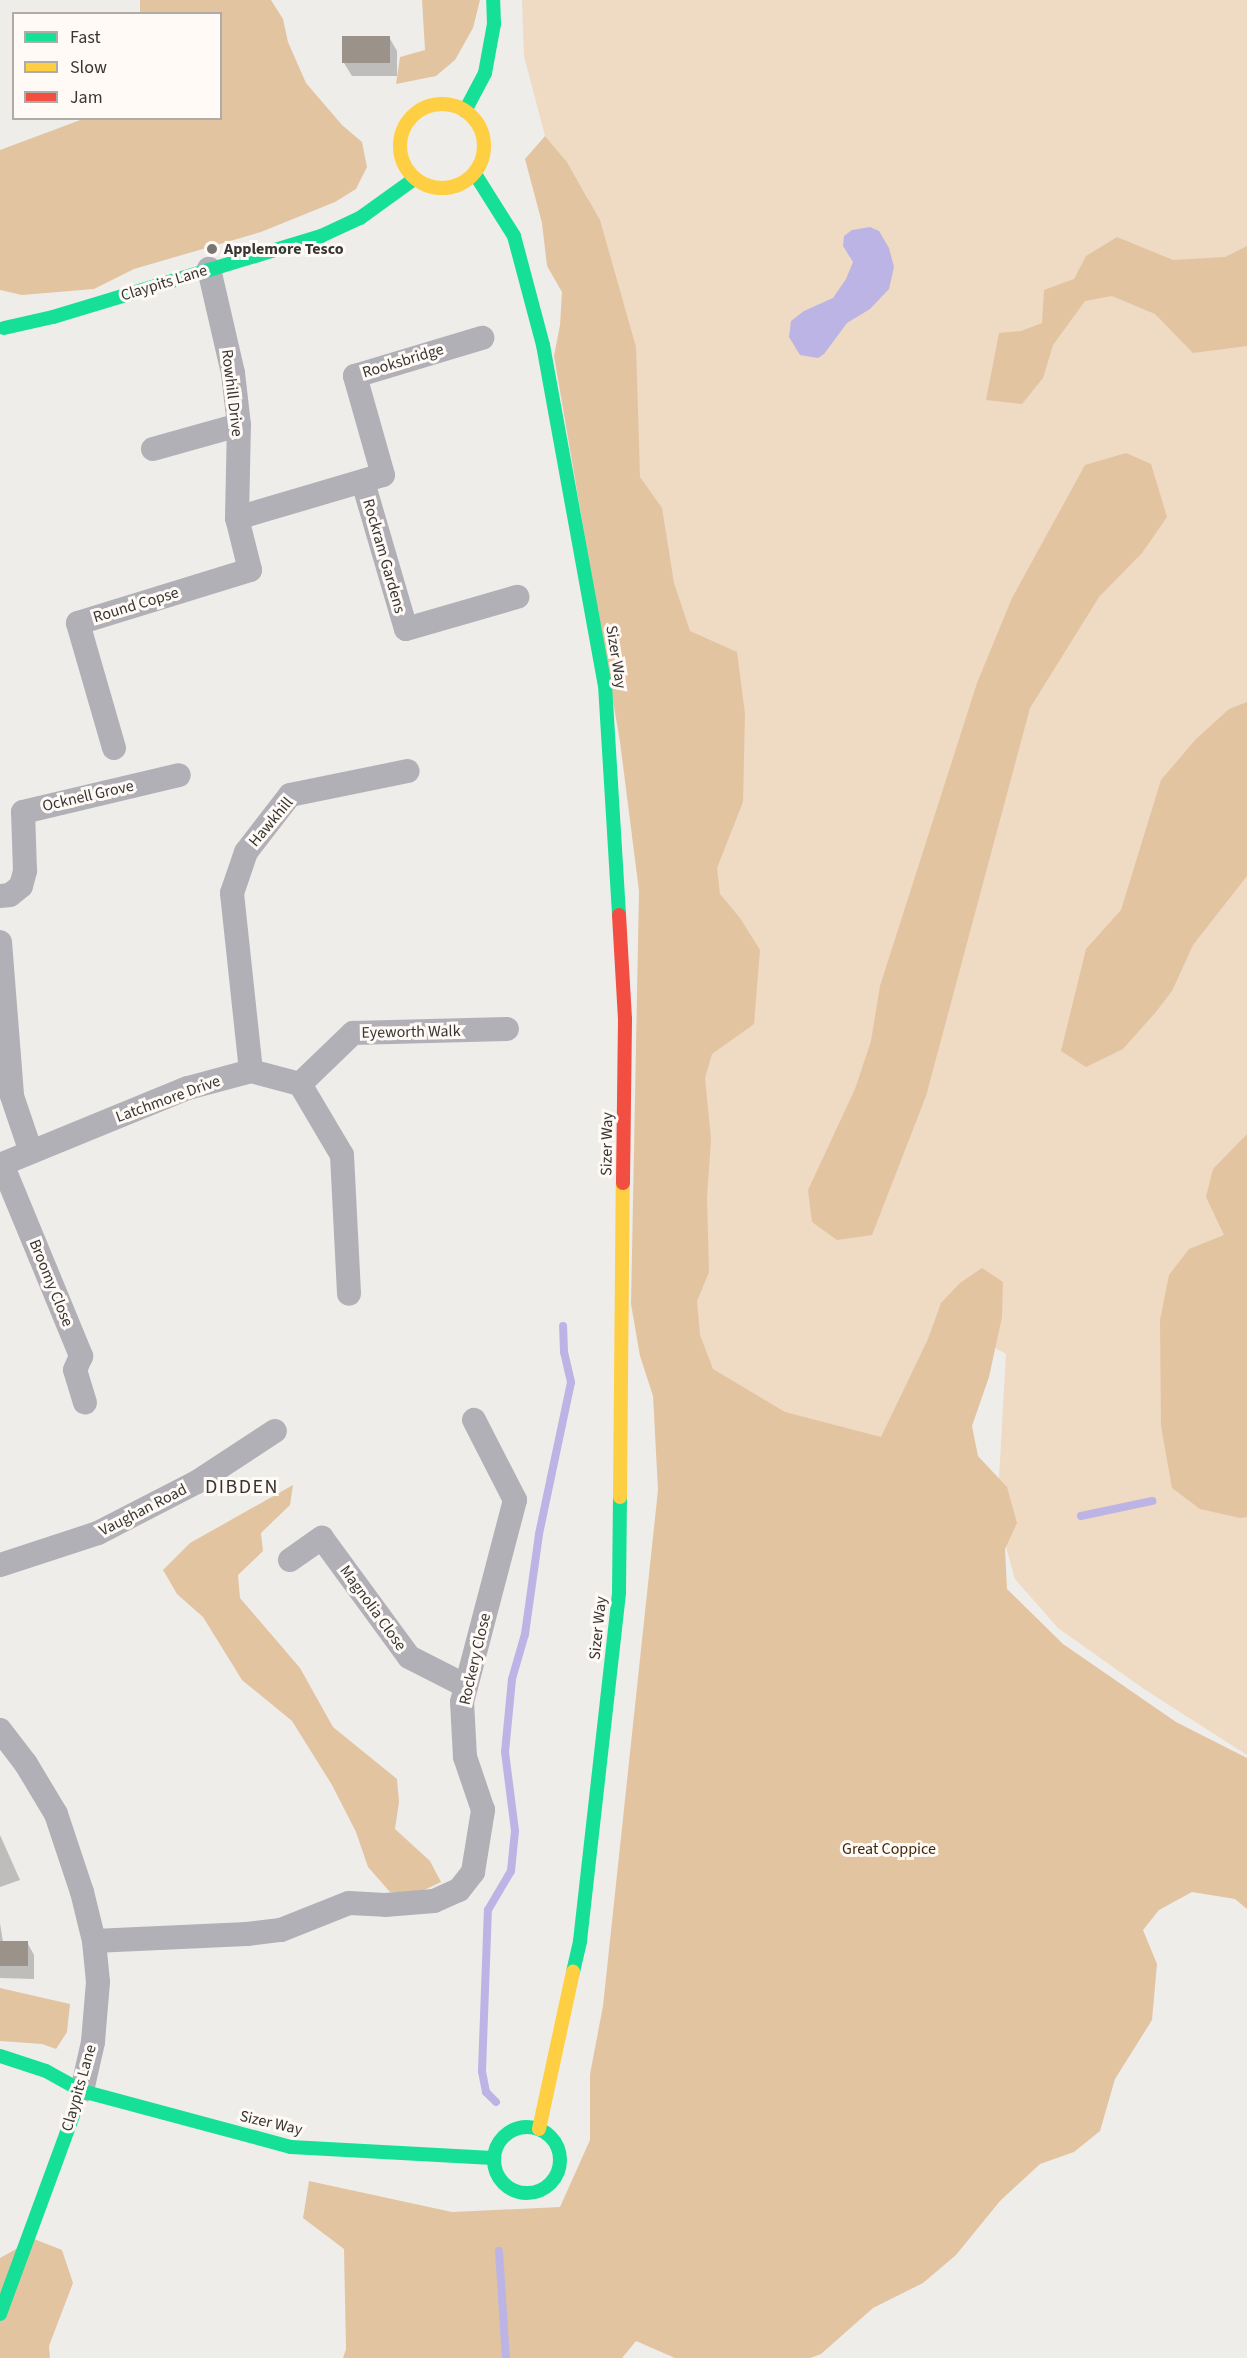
<!DOCTYPE html>
<style>
body{margin:0}
#map{position:relative;width:1247px;height:2358px;overflow:hidden;background:#efedea;font-family:"Source Sans 3",sans-serif}
div>[style]{position:absolute}
.green>*{inset:0;background:#efdac3}
.forest>*{inset:0;background:#e3c4a1}
.water>*{inset:0;background:#bcb4e5}
.shadow>*{inset:0;background:#0003}
.stream>*{height:8px;margin:-4px;padding:0 4px;transform-origin:4px;border-radius:4px;background:#bcb4e5}
.building>*{inset:0;background:#9b9389;transform-origin:0 0}
.street>*{height:24px;margin:-12px;padding:0 12px;transform-origin:12px;border-radius:12px;background:#b1b0b6}
.fast>*{height:14px;margin:-7px;padding:0 7px;transform-origin:7px;border-radius:7px;background:#16e098}
.fast>.ring{margin:-7px;padding:0;box-sizing:content-box;background:none;border:14px solid #16e098;border-radius:50%}
.slow>*{height:14px;margin:-7px;padding:0 7px;transform-origin:7px;border-radius:7px;background:#ffcf43}
.slow>.ring{margin:-7px;padding:0;box-sizing:content-box;background:none;border:14px solid #ffcf43;border-radius:50%}
.jam>*{height:14px;margin:-7px;padding:0 7px;transform-origin:7px;border-radius:7px;background:#f24e42}
.dots>*{width:16px;height:16px;translate:-50% -50%;box-sizing:border-box;border:3px solid #fffaf5;border-radius:50%}
span{translate:-50% -50%;white-space:nowrap;text-align:center;line-height:1.15;-webkit-text-stroke:6px #fffaf5;paint-order:stroke}
.poi-label{font-size:16px;color:#383635;font-weight:700}
.left{translate:0 -50%;text-align:left}
.street-label{font-size:16px;color:#383635}
.park-label{font-size:16px;color:#3e280c}
.quarter-label{font-size:20px;color:#383431;letter-spacing:1.5px}
.legend{position:absolute;left:12px;top:12px;width:210px;height:108px;box-sizing:border-box;background:#fffaf5;border:2px solid #afaca8;margin:0;padding:8px 10px;list-style:none;font-size:18px;color:#383635}
.legend li{display:flex;align-items:center;gap:12px;height:30px}
.legend b{width:30px;border:2px solid #afaca8}
</style>
<div id="map">
<div class="green">
<div style="clip-path:polygon(522px 0,1247px 0,1247px 1755px,1144px 1689px,1058px 1628px,1015px 1579px,997px 1515px,1006px 1354px,958px 1328px,849px 1498px,670px 1408px,676px 1233px,588px 198px,567px 162px,545px 136px,524px 56px)"></div>
</div>
<div class="forest">
<div style="clip-path:polygon(140px 0,271px 0,283px 19px,288px 42px,306px 83px,342px 125px,362px 142px,367px 167px,356px 189px,335px 202px,261px 232px,134px 269px,94px 289px,22px 295px,0 290px,0 150px,83px 119px,220px 118px,220px 14px,140px 13px)"></div>
<div style="clip-path:polygon(422px 0,480px 0,473px 28px,455px 60px,436px 76px,396px 84px,400px 57px,425px 50px)"></div>
<div style="clip-path:polygon(545px 136px,567px 162px,600px 220px,636px 347px,640px 477px,662px 508px,674px 583px,690px 631px,737px 652px,745px 714px,743px 802px,717px 868px,720px 894px,740px 918px,760px 950px,754px 1024px,712px 1054px,705px 1078px,711px 1139px,707px 1197px,709px 1272px,697px 1301px,700px 1335px,713px 1369px,785px 1412px,881px 1437px,928px 1339px,941px 1303px,960px 1283px,982px 1268px,1003px 1282px,1002px 1317px,989px 1377px,972px 1426px,978px 1456px,1007px 1487px,1017px 1523px,1005px 1549px,1007px 1589px,1063px 1644px,1176px 1722px,1247px 1758px,1247px 1909px,1235px 1899px,1192px 1892px,1159px 1910px,1143px 1930px,1157px 1964px,1152px 2020px,1115px 2079px,1100px 2131px,1074px 2152px,1040px 2164px,1000px 2201px,956px 2255px,923px 2283px,873px 2308px,821px 2354px,810px 2358px,675px 2358px,636px 2341px,622px 2358px,343px 2358px,346px 2349px,344px 2249px,303px 2218px,309px 2181px,452px 2212px,560px 2207px,590px 2140px,590px 2074px,603px 2006px,658px 1490px,653px 1396px,640px 1356px,631px 1304px,639px 891px,620px 742px,554px 356px,560px 325px,562px 292px,547px 266px,542px 223px,525px 159px)"></div>
<div style="clip-path:polygon(1117px 237px,1173px 260px,1225px 257px,1247px 246px,1247px 346px,1193px 353px,1155px 314px,1112px 296px,1085px 301px,1053px 345px,1043px 378px,1022px 404px,986px 400px,999px 333px,1021px 331px,1042px 323px,1044px 290px,1074px 279px,1086px 256px)"></div>
<div style="clip-path:polygon(1126px 453px,1151px 464px,1167px 517px,1142px 553px,1099px 597px,1030px 708px,926px 1096px,872px 1235px,837px 1240px,812px 1222px,808px 1190px,855px 1089px,871px 1041px,880px 986px,977px 683px,1012px 598px,1085px 465px)"></div>
<div style="clip-path:polygon(1247px 702px,1247px 876px,1193px 945px,1172px 991px,1155px 1013px,1123px 1049px,1086px 1067px,1061px 1051px,1086px 949px,1121px 910px,1161px 780px,1196px 739px,1229px 709px)"></div>
<div style="clip-path:polygon(1247px 1134px,1247px 1517px,1240px 1518px,1200px 1509px,1172px 1488px,1161px 1426px,1160px 1320px,1169px 1275px,1189px 1249px,1224px 1235px,1206px 1197px,1213px 1169px)"></div>
<div style="clip-path:polygon(293px 1485px,290px 1505px,261px 1533px,263px 1551px,238px 1575px,240px 1598px,300px 1668px,333px 1727px,397px 1779px,399px 1802px,395px 1829px,430px 1861px,441px 1882px,418px 1893px,390px 1892px,368px 1867px,356px 1832px,332px 1785px,292px 1721px,242px 1680px,203px 1617px,177px 1594px,163px 1570px,190px 1543px)"></div>
<div style="clip-path:polygon(0 1988px,70px 2004px,67px 2032px,56px 2049px,42px 2044px,0 2041px)"></div>
<div style="clip-path:polygon(34px 2239px,62px 2250px,73px 2283px,49px 2346px,50px 2358px,0 2358px,0 2258px)"></div>
</div>
<div class="water">
<div style="clip-path:polygon(870px 227px,879px 231px,889px 248px,894px 267px,889px 289px,870px 309px,847px 323px,824px 354px,818px 358px,800px 355px,789px 337px,791px 321px,804px 311px,833px 298px,846px 279px,853px 262px,843px 246px,844px 236px,852px 230px)"></div>
</div>
<div class="shadow">
<div style="clip-path:polygon(389px 37px,397px 51px,397px 76px,352px 76px,344px 63px)"></div>
<div style="clip-path:polygon(0 1835px,20px 1880px,0 1887px)"></div>
<div style="clip-path:polygon(0 1923px,3px 1942px,27px 1942px,34px 1955px,34px 1979px,0 1978px)"></div>
</div>
<div class="stream">
<div style="left:1081px;top:1516px;width:73px;rotate:-11.9deg"></div>
<div style="left:496px;top:2102px;width:14px;rotate:-135deg"></div>
<div style="left:486px;top:2092px;width:21px;rotate:-101deg"></div>
<div style="left:482px;top:2071px;width:161px;rotate:-87.9deg"></div>
<div style="left:488px;top:1910px;width:45px;rotate:-59.5deg"></div>
<div style="left:511px;top:1871px;width:40px;rotate:-84.3deg"></div>
<div style="left:515px;top:1831px;width:80px;rotate:-97.2deg"></div>
<div style="left:505px;top:1752px;width:73px;rotate:-84.5deg"></div>
<div style="left:512px;top:1679px;width:47px;rotate:-73.9deg"></div>
<div style="left:525px;top:1634px;width:101px;rotate:-82deg"></div>
<div style="left:539px;top:1534px;width:155px;rotate:-78.1deg"></div>
<div style="left:571px;top:1382px;width:31px;rotate:-103deg"></div>
<div style="left:564px;top:1352px;width:26px;rotate:-92deg"></div>
<div style="left:499px;top:2251px;width:107px;rotate:86.3deg"></div>
</div>
<div class="building">
<div style="left:342px;top:36px;width:48px;height:27px"></div>
<div style="left:0;top:1941px;width:28px;height:25px"></div>
</div>
<div class="street">
<div style="left:153px;top:449px;width:89px;rotate:-15.6deg"></div>
<div style="left:363px;top:482px;width:153px;rotate:73.7deg"></div>
<div style="left:406px;top:629px;width:116px;rotate:-16.1deg"></div>
<div style="left:237px;top:518px;width:152px;rotate:-16.4deg"></div>
<div style="left:383px;top:475px;width:103px;rotate:-105.8deg"></div>
<div style="left:355px;top:376px;width:133px;rotate:-16.7deg"></div>
<div style="left:114px;top:748px;width:130px;rotate:-106.1deg"></div>
<div style="left:78px;top:623px;width:180px;rotate:-17.1deg"></div>
<div style="left:250px;top:570px;width:54px;rotate:-104deg"></div>
<div style="left:237px;top:518px;width:93px;rotate:-88.8deg"></div>
<div style="left:239px;top:425px;width:52px;rotate:-96.6deg"></div>
<div style="left:233px;top:373px;width:107px;rotate:-103deg"></div>
<div style="left:0;top:896px;width:10px;rotate:-6deg"></div>
<div style="left:10px;top:895px;width:14px;rotate:-39deg"></div>
<div style="left:21px;top:886px;width:16px;rotate:-75deg"></div>
<div style="left:25px;top:871px;width:59px;rotate:-91.9deg"></div>
<div style="left:23px;top:812px;width:160px;rotate:-13.3deg"></div>
<div style="left:0;top:942px;width:154px;rotate:85.5deg"></div>
<div style="left:12px;top:1096px;width:59px;rotate:71.3deg"></div>
<div style="left:251px;top:1071px;width:179px;rotate:-96.1deg"></div>
<div style="left:232px;top:893px;width:43px;rotate:-71.1deg"></div>
<div style="left:246px;top:852px;width:72px;rotate:-52.3deg"></div>
<div style="left:290px;top:795px;width:120px;rotate:-11.5deg"></div>
<div style="left:300px;top:1084px;width:74px;rotate:-43.9deg"></div>
<div style="left:353px;top:1033px;width:154px;rotate:-1.5deg"></div>
<div style="left:2px;top:1164px;width:208px;rotate:67.6deg"></div>
<div style="left:81px;top:1356px;width:15px;rotate:113deg"></div>
<div style="left:75px;top:1370px;width:34px;rotate:73deg"></div>
<div style="left:0;top:1165px;width:203px;rotate:-22.3deg"></div>
<div style="left:188px;top:1088px;width:65px;rotate:-15.1deg"></div>
<div style="left:251px;top:1071px;width:51px;rotate:14.9deg"></div>
<div style="left:300px;top:1084px;width:82px;rotate:59.4deg"></div>
<div style="left:342px;top:1155px;width:139px;rotate:87.1deg"></div>
<div style="left:290px;top:1560px;width:39px;rotate:-35deg"></div>
<div style="left:322px;top:1538px;width:147px;rotate:53.8deg"></div>
<div style="left:409px;top:1657px;width:64px;rotate:27deg"></div>
<div style="left:0;top:1565px;width:103px;rotate:-18.1deg"></div>
<div style="left:98px;top:1533px;width:111px;rotate:-27.3deg"></div>
<div style="left:197px;top:1482px;width:93px;rotate:-33.2deg"></div>
<div style="left:0;top:1730px;width:43px;rotate:52.6deg"></div>
<div style="left:26px;top:1764px;width:58px;rotate:59deg"></div>
<div style="left:56px;top:1814px;width:82px;rotate:71.6deg"></div>
<div style="left:82px;top:1892px;width:50px;rotate:76.2deg"></div>
<div style="left:94px;top:1941px;width:41px;rotate:84.4deg"></div>
<div style="left:98px;top:1982px;width:60px;rotate:94.8deg"></div>
<div style="left:93px;top:2042px;width:50px;rotate:102.7deg"></div>
<div style="left:94px;top:1941px;width:153px;rotate:-2.6deg"></div>
<div style="left:247px;top:1934px;width:34px;rotate:-7deg"></div>
<div style="left:281px;top:1930px;width:73px;rotate:-21.7deg"></div>
<div style="left:349px;top:1903px;width:36px;rotate:3deg"></div>
<div style="left:385px;top:1905px;width:49px;rotate:-4.7deg"></div>
<div style="left:434px;top:1901px;width:27px;rotate:-24deg"></div>
<div style="left:459px;top:1890px;width:23px;rotate:-52deg"></div>
<div style="left:473px;top:1872px;width:63px;rotate:-80.8deg"></div>
<div style="left:483px;top:1810px;width:56px;rotate:-108.8deg"></div>
<div style="left:465px;top:1757px;width:55px;rotate:-93.1deg"></div>
<div style="left:462px;top:1702px;width:209px;rotate:-75.3deg"></div>
<div style="left:515px;top:1500px;width:90px;rotate:-117.1deg"></div>
</div>
<div class="fast">
<div style="left:465px;top:111px;width:43px;rotate:-62.2deg"></div>
<div style="left:485px;top:73px;width:50px;rotate:-79.6deg"></div>
<div style="left:494px;top:24px;width:24px;rotate:-92deg"></div>
<div style="left:475px;top:174px;width:73px;rotate:57.8deg"></div>
<div style="left:514px;top:236px;width:113px;rotate:75.1deg"></div>
<div style="left:543px;top:345px;width:346px;rotate:79.7deg"></div>
<div style="left:605px;top:685px;width:230px;rotate:86.5deg"></div>
<div style="left:4px;top:328px;width:50px;rotate:-12.7deg"></div>
<div style="left:53px;top:317px;width:280px;rotate:-16.8deg"></div>
<div style="left:321px;top:236px;width:43px;rotate:-24.8deg"></div>
<div style="left:360px;top:218px;width:67px;rotate:-35.8deg"></div>
<div style="left:573px;top:1972px;width:32px;rotate:-77deg"></div>
<div style="left:580px;top:1941px;width:351px;rotate:-83.6deg"></div>
<div style="left:619px;top:1592px;width:95px;rotate:-89.4deg"></div>
<div style="left:0;top:2056px;width:48px;rotate:18.1deg"></div>
<div style="left:46px;top:2071px;width:41px;rotate:29.1deg"></div>
<div style="left:82px;top:2091px;width:216px;rotate:15deg"></div>
<div style="left:291px;top:2147px;width:202px;rotate:3.1deg"></div>
<div class="ring" style="left:494px;top:2127px;width:52px;height:52px"></div>
<div style="left:0;top:2314px;width:238px;rotate:-69.8deg"></div>
</div>
<div class="slow">
<div class="ring" style="left:400px;top:104px;width:70px;height:70px"></div>
<div style="left:620px;top:1497px;width:314px;rotate:-89.5deg"></div>
<div style="left:539px;top:2129px;width:161px;rotate:-77.8deg"></div>
</div>
<div class="jam">
<div style="left:619px;top:915px;width:104px;rotate:86.7deg"></div>
<div style="left:625px;top:1019px;width:164px;rotate:90.7deg"></div>
</div>
<div class="dots">
<div style="left:212px;top:249px;background:#787674"></div>
</div>
<div class="poi-label">
<span class="left" style="left:224px;top:249px">Applemore Tesco</span>
</div>
<div class="street-label">
<span style="left:164px;top:283px;rotate:-17deg">Claypits Lane</span>
<span style="left:403px;top:361px;rotate:-17deg">Rooksbridge</span>
<span style="left:232px;top:393px;rotate:83deg">Rowhill Drive</span>
<span style="left:384px;top:556px;rotate:74deg">Rockram Gardens</span>
<span style="left:136px;top:605px;rotate:-17deg">Round Copse</span>
<span style="left:616px;top:657px;rotate:81deg">Sizer Way</span>
<span style="left:88px;top:796px;rotate:-13deg">Ocknell Grove</span>
<span style="left:271px;top:822px;rotate:-50deg">Hawkhill</span>
<span style="left:411px;top:1032px;rotate:-1deg">Eyeworth Walk</span>
<span style="left:168px;top:1099px;rotate:-20deg">Latchmore Drive</span>
<span style="left:607px;top:1144px;rotate:-89deg">Sizer Way</span>
<span style="left:51px;top:1283px;rotate:68deg">Broomy Close</span>
<span style="left:143px;top:1510px;rotate:-27deg">Vaughan Road</span>
<span style="left:373px;top:1608px;rotate:54deg">Magnolia Close</span>
<span style="left:598px;top:1628px;rotate:-84deg">Sizer Way</span>
<span style="left:475px;top:1659px;rotate:-77deg">Rockery Close</span>
<span style="left:79px;top:2088px;rotate:-74deg">Claypits Lane</span>
<span style="left:271px;top:2123px;rotate:13deg">Sizer Way</span>
</div>
<div class="park-label">
<span style="left:889px;top:1849px">Great Coppice</span>
</div>
<div class="quarter-label">
<span style="left:242px;top:1487px">DIBDEN</span>
</div>
<ul class="legend">
<li><b style="height:8px;background:#16e098"></b>Fast</li>
<li><b style="height:8px;background:#ffcf43"></b>Slow</li>
<li><b style="height:8px;background:#f24e42"></b>Jam</li>
</ul>
</div>
